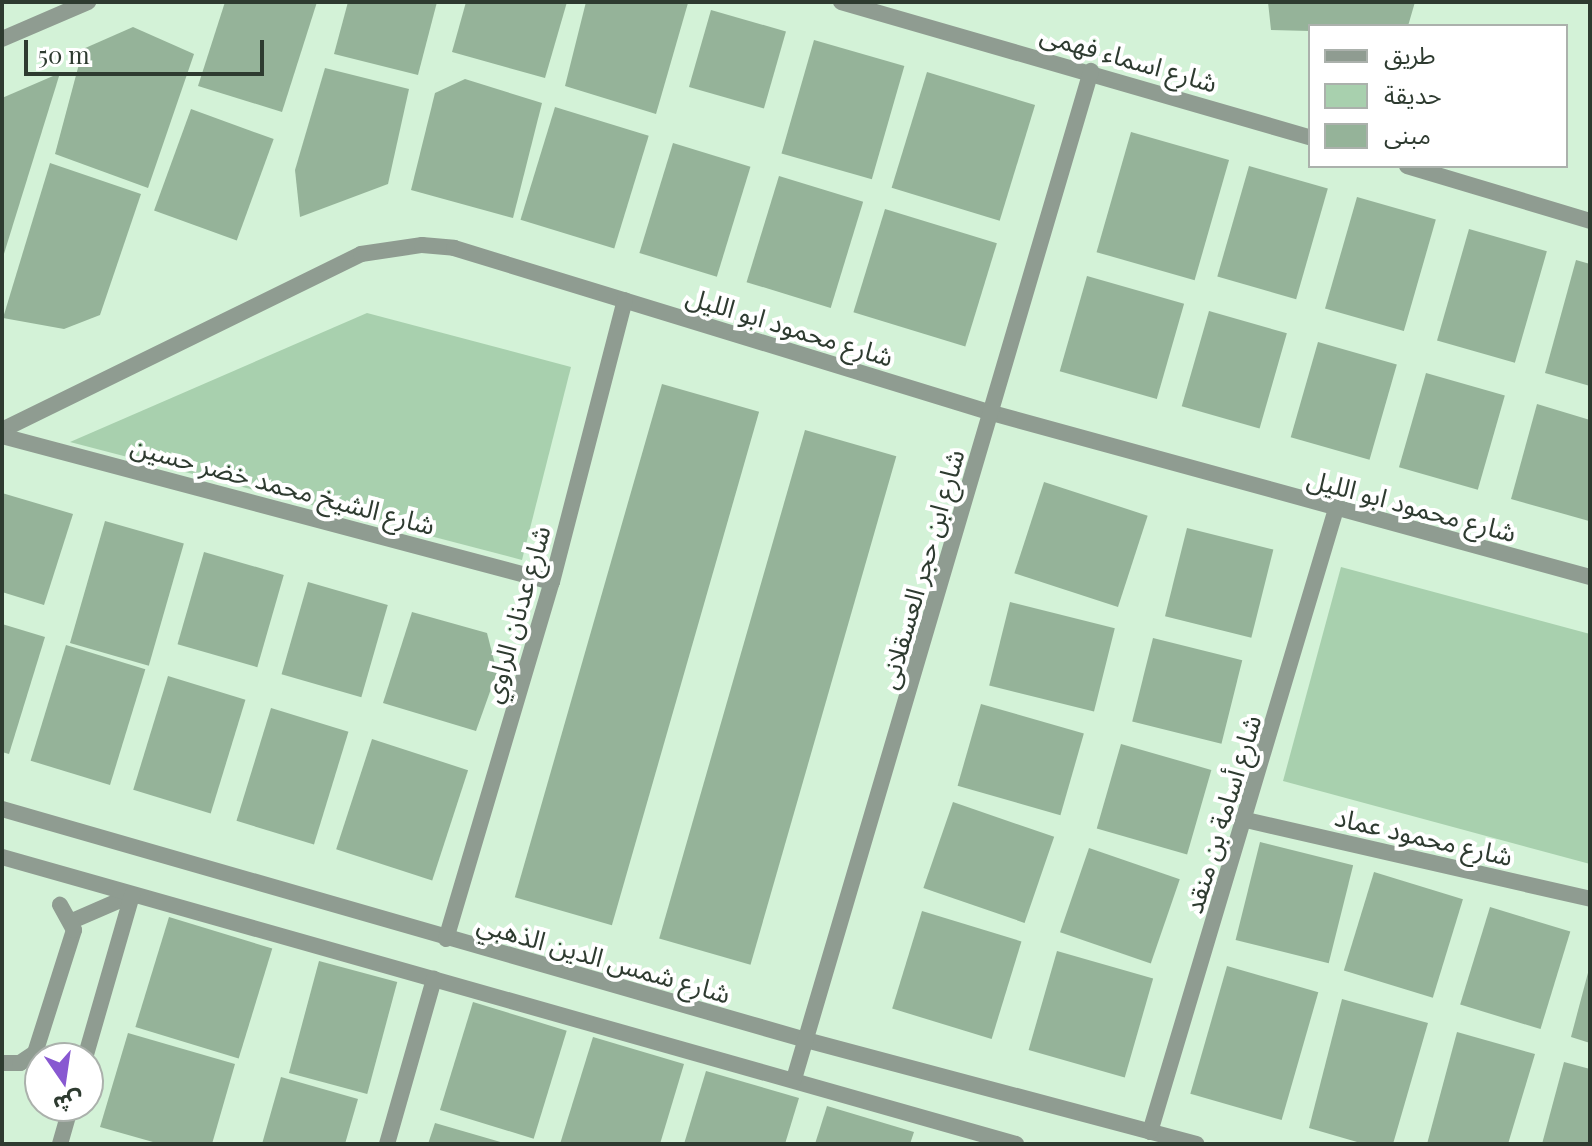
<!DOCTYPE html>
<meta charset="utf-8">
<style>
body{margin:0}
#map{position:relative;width:1592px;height:1146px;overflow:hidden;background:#d3f2d7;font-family:"Playfair Display","Noto Sans Arabic",serif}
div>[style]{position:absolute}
.green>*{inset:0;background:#a8d0ae}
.building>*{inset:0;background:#95b399;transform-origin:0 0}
.service>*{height:16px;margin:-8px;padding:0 8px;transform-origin:8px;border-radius:8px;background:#8f9c91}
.minor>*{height:16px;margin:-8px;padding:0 8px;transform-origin:8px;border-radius:8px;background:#8f9c91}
.tertiary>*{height:16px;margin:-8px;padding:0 8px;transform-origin:8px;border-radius:8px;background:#8f9c91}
span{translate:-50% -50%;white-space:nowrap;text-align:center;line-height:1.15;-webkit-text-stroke:8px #fff;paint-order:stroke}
.street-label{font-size:26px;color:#2e3b30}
.frame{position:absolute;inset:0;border:4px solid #2e3b30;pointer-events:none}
.legend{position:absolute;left:1308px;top:24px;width:260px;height:144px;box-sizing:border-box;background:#fff;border:2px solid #abb1ac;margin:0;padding:10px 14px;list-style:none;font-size:24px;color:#2e3b30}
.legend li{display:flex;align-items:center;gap:16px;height:40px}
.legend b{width:40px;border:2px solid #abb1ac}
.north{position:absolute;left:24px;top:1042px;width:80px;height:80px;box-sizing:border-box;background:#fff;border:2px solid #abb1ac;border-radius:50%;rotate:167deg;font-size:22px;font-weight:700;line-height:32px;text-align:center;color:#2e3b30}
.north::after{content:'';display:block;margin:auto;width:28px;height:36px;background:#8858d1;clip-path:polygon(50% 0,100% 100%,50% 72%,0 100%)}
.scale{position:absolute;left:24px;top:40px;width:240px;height:36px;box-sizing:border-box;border:4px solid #2e3b30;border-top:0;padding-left:10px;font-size:24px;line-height:28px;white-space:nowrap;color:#2e3b30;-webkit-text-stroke:6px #fff;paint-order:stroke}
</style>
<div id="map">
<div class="green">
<div style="clip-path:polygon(367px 313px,571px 367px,522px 560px,70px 442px)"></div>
<div style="clip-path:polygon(1341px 567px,1590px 634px,1590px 864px,1283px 781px)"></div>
</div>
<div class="building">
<div style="clip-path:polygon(225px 2px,317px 2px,282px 112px,198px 86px)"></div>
<div style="clip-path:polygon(348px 2px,437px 2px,418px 75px,334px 54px)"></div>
<div style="clip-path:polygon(466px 2px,567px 2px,545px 78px,452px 52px)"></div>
<div style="clip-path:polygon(586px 2px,688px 3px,656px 114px,565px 86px)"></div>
<div style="clip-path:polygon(1268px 2px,1415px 2px,1408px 26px,1310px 26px,1310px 31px,1271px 30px)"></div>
<div style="left:711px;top:10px;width:78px;height:80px;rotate:16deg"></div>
<div style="clip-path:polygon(133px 27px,194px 54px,148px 188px,55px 154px,83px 49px)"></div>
<div style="left:814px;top:40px;width:94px;height:118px;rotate:16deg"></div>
<div style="clip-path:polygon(325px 68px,409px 89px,388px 184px,300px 217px,295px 170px)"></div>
<div style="left:927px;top:72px;width:113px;height:121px;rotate:17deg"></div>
<div style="clip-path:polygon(60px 73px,3px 257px,2px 257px,2px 98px)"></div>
<div style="clip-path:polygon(465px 79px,542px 103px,513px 218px,411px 190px,435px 93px)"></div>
<div style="left:555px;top:107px;width:98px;height:118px;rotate:17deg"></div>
<div style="left:191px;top:109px;width:88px;height:108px;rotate:20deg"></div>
<div style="left:1131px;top:132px;width:102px;height:125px;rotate:16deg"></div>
<div style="left:673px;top:143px;width:81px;height:115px;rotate:17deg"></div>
<div style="clip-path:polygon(50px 163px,141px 194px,100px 315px,64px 329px,3px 318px)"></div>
<div style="left:1249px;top:166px;width:82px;height:115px;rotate:16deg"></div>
<div style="left:779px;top:176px;width:88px;height:111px;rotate:17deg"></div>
<div style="left:1357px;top:197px;width:82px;height:116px;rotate:16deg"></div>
<div style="left:885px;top:209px;width:117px;height:108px;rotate:17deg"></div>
<div style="left:1469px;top:229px;width:81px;height:116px;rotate:16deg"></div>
<div style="clip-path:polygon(1576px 260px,1590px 264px,1590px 386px,1545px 373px)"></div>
<div style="left:1087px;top:276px;width:101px;height:99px;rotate:16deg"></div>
<div style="left:1209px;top:311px;width:81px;height:99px;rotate:16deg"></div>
<div style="left:1318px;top:342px;width:82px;height:99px;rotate:16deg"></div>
<div style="left:1426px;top:373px;width:82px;height:98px;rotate:16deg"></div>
<div style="left:662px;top:384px;width:101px;height:534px;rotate:16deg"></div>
<div style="clip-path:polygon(1537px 404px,1590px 420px,1589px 521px,1511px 499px)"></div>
<div style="left:805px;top:430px;width:95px;height:529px;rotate:16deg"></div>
<div style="left:1044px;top:482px;width:109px;height:96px;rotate:18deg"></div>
<div style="clip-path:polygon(2px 493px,73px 514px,44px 605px,2px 592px)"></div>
<div style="left:105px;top:521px;width:82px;height:127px;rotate:16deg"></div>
<div style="left:1187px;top:528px;width:89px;height:91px;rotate:14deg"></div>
<div style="left:204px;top:552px;width:83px;height:96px;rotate:16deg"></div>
<div style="left:308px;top:582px;width:83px;height:96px;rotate:16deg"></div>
<div style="left:1010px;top:602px;width:108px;height:86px;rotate:14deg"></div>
<div style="clip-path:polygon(412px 612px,487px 633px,497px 672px,476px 731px,383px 703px)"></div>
<div style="clip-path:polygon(2px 624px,45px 637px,9px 754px,2px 752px)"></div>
<div style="left:1153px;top:638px;width:92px;height:86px;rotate:14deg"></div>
<div style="left:66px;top:645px;width:83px;height:121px;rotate:17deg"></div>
<div style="left:168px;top:676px;width:81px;height:119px;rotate:17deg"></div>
<div style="left:981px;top:704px;width:107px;height:85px;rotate:16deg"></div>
<div style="left:271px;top:708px;width:81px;height:118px;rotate:17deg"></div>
<div style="left:372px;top:739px;width:101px;height:116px;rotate:18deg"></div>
<div style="left:1121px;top:744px;width:94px;height:88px;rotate:16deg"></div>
<div style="left:953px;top:802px;width:107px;height:91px;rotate:19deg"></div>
<div style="left:1260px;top:842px;width:96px;height:101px;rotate:14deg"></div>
<div style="left:1089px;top:848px;width:96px;height:89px;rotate:19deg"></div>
<div style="left:1374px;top:872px;width:93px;height:103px;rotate:17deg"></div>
<div style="left:1490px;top:907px;width:84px;height:102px;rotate:17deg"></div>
<div style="left:922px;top:911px;width:104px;height:102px;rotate:17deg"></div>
<div style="left:169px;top:917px;width:108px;height:115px;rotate:17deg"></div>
<div style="left:1057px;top:951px;width:100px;height:103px;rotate:16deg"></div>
<div style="left:319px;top:961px;width:81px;height:116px;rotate:15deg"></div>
<div style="left:1227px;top:966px;width:95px;height:133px;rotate:16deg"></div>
<div style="clip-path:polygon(1589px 969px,1590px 969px,1590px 1043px,1571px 1037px)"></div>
<div style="clip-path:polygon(1342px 999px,1428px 1023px,1393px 1144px,1364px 1144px,1309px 1128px)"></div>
<div style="left:473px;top:1002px;width:98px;height:113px;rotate:17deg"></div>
<div style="clip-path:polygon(1457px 1032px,1535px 1054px,1508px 1144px,1427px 1144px)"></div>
<div style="clip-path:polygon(128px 1033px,235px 1064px,212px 1144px,160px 1144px,100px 1127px)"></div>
<div style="clip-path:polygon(593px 1037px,684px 1064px,660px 1144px,560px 1144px)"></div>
<div style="clip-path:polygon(1564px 1062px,1590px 1069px,1590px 1144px,1542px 1144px)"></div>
<div style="clip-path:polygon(706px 1071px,799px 1098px,785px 1144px,684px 1144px)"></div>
<div style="clip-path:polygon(281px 1077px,358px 1099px,345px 1144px,262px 1144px)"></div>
<div style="clip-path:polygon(827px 1106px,914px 1132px,910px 1144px,815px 1144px)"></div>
<div style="clip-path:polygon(435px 1123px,504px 1143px,504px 1144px,428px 1144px)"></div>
</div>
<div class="service">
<div style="left:72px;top:921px;width:65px;rotate:-23.4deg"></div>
<div style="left:2px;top:1063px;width:18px"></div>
<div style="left:20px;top:1063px;width:18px;rotate:-34deg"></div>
<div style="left:35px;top:1053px;width:129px;rotate:-72.4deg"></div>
<div style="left:74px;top:930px;width:29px;rotate:-119deg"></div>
</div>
<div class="minor">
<div style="left:841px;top:2px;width:488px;rotate:16.1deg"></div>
<div style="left:1407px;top:166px;width:191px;rotate:16.7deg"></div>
<div style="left:2px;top:430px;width:400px;rotate:-26.1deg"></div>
<div style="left:361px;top:254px;width:62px;rotate:-8.4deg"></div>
<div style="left:422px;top:245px;width:32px;rotate:5deg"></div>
<div style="left:454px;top:248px;width:563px;rotate:17.05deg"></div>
<div style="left:992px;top:413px;width:620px;rotate:15.34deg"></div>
<div style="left:2px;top:436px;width:569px;rotate:14.87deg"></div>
<div style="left:2px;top:809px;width:837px;rotate:16.03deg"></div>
<div style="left:806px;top:1040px;width:404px;rotate:14.9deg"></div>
<div style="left:1246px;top:820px;width:353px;rotate:12.9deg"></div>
<div style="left:2px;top:857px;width:1054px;rotate:15.8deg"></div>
<div style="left:446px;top:939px;width:372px;rotate:-73.5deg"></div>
<div style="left:552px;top:582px;width:291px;rotate:-75.5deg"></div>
<div style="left:85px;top:1058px;width:170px;rotate:-73.9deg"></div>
<div style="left:794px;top:1079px;width:1051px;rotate:-73.58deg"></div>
<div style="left:1150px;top:1132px;width:650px;rotate:-73.38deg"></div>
<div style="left:60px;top:1144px;width:40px;rotate:-74deg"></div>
<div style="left:387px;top:1144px;width:172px;rotate:-74.1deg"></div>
</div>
<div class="tertiary">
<div style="left:2px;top:39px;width:94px;rotate:-23.3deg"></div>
</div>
<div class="street-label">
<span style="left:1129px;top:58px;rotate:16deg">شارع اسماء فهمى</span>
<span style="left:790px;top:326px;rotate:17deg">شارع محمود ابو الليل</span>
<span style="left:283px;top:485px;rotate:15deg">شارع الشيخ محمد خضر حسين</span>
<span style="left:1412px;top:505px;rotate:15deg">شارع محمود ابو الليل</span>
<span style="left:921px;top:569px;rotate:-74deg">شارع ابن حجر العسقلانى</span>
<span style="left:516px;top:614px;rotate:-74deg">شارع عدنان الراوي</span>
<span style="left:1222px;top:814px;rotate:-73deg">شارع أسامة بن منقد</span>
<span style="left:1424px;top:836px;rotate:13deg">شارع محمود عماد</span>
<span style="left:604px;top:958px;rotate:16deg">شارع شمس الدين الذهبي</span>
</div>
<div class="frame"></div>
<ul class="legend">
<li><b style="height:10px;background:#8f9c91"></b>طريق</li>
<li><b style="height:22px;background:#a8d0ae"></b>حديقة</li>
<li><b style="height:22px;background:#95b399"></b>مبنى</li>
</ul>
<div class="north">ش</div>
<div class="scale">50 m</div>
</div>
